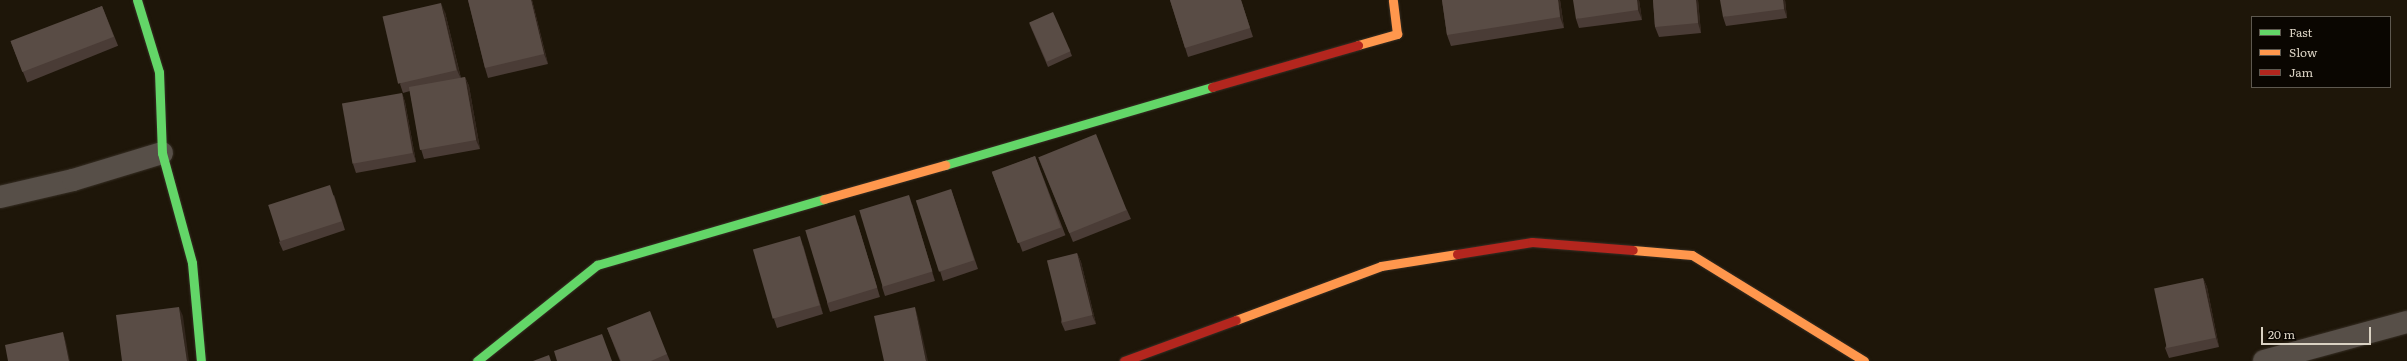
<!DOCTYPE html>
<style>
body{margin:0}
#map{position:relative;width:2407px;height:361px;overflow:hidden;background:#1e1609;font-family:Literata,serif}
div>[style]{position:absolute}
.roads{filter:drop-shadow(0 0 1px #372f25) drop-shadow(0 0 1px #372f25)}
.street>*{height:22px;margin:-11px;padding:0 11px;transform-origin:11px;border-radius:11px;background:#574f48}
.fast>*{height:9px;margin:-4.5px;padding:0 4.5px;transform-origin:4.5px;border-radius:4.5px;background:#63d668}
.slow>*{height:9px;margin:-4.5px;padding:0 4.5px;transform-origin:4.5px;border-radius:4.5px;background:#ff974d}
.jam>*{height:9px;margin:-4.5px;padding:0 4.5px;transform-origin:4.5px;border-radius:4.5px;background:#b3261e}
.wall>*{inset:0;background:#4a3c36;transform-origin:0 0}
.shaded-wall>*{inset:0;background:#32261d}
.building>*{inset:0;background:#594c45;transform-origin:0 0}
span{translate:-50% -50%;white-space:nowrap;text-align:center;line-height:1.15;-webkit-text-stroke:3.5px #0a0601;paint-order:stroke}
.legend{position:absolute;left:2251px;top:16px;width:140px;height:72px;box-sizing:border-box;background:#0a0601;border:1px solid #5d584f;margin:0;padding:5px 7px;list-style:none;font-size:12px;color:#dad2c3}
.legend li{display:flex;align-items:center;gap:8px;height:20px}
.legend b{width:20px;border:1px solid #5d584f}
.scale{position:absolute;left:2261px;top:327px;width:110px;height:18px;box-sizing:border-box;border:2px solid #dad2c3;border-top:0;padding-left:5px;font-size:12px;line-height:14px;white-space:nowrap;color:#dad2c3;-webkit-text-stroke:3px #0a0601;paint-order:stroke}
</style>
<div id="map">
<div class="roads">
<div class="street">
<div style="left:0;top:197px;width:75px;rotate:-13.1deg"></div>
<div style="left:73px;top:180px;width:93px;rotate:-16.9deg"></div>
<div style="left:2264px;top:361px;width:148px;rotate:-15.3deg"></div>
</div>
<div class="fast">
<div style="left:137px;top:0;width:75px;rotate:73deg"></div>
<div style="left:159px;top:72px;width:81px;rotate:87.9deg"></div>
<div style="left:162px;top:153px;width:114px;rotate:74.7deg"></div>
<div style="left:192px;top:263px;width:98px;rotate:84.8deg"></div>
<div style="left:945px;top:165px;width:278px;rotate:-16.3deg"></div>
<div style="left:477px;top:361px;width:154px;rotate:-38.7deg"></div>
<div style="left:597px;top:265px;width:236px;rotate:-16.2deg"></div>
</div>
<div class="slow">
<div style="left:1358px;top:45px;width:41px;rotate:-15.8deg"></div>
<div style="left:1397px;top:34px;width:34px;rotate:-97deg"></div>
<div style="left:824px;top:199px;width:126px;rotate:-15.7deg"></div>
<div style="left:1633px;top:250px;width:59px;rotate:4.8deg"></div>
<div style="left:1692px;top:255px;width:202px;rotate:31.6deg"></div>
<div style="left:1236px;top:320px;width:155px;rotate:-20.4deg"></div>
<div style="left:1381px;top:266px;width:77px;rotate:-9deg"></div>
</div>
<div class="jam">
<div style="left:1212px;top:87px;width:152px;rotate:-16deg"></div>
<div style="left:1457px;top:254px;width:76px;rotate:-9.1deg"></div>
<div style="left:1532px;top:242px;width:101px;rotate:4.5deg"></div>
<div style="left:1124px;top:361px;width:119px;rotate:-20.1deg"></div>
</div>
</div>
<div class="wall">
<div style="clip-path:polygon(468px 0,532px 0,548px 64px,488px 78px,485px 68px)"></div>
<div style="clip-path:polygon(1170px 0,1241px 0,1253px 37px,1188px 57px)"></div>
<div style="clip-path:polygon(1442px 0,1560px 0,1564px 28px,1451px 46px,1447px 35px)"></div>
<div style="clip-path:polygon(1639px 0,1642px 20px,1579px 28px,1576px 19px)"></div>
<div style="clip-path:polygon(1653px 0,1698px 0,1701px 33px,1659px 37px,1655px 27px)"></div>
<div style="clip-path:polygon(1785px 0,1787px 18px,1726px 26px,1723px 17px)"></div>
<div style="left:102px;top:6px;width:43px;height:98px;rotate:68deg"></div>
<div style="clip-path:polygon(445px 12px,461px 78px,465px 77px,469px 86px,480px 149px,424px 159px,421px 149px,410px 91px,403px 93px,400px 84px)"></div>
<div style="clip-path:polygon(1029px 23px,1070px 51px,1072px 56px,1048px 67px)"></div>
<div style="clip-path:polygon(402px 93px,405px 102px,416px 162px,356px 173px,353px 164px)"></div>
<div style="left:1035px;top:156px;width:85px;height:46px;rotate:69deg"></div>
<div style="clip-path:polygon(1038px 157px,1127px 210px,1131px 219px,1073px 242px)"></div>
<div style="clip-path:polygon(951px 189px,978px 269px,943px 281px,940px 271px)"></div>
<div style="clip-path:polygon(334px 195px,345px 230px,283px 251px,279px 242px)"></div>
<div style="clip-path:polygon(912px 204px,935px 281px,885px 296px,882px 287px)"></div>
<div style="clip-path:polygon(858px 225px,880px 297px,830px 312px,827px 303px)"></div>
<div style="clip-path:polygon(803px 245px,823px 314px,777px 328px,774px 319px)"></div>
<div style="clip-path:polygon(1077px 253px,1081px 262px,1096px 324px,1065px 331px,1061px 322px)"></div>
<div style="clip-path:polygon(2203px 278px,2207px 287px,2219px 347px,2169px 358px,2165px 348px)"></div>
<div style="clip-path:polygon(607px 328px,667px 354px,670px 361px,620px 361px)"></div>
</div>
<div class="shaded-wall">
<div style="clip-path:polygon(531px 0,532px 0,548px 64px,544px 54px)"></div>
<div style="clip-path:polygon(1558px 0,1560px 0,1564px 28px,1560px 17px)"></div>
<div style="clip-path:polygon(1637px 0,1639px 0,1642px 20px,1638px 10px)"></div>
<div style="clip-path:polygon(1696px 0,1698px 0,1701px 33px,1698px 23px)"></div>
<div style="clip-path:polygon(1783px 0,1785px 0,1787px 18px,1784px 9px)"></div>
<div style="clip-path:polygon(441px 3px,445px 12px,461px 79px,457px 70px)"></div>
<div style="clip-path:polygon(465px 77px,469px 86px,480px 149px,476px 140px)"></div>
<div style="clip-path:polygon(402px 93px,405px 102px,416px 162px,413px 153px)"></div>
<div style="clip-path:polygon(909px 195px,912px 204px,935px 281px,932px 272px)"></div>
<div style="clip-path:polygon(800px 236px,803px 245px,823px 314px,820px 305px)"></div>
<div style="clip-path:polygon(1077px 253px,1081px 262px,1096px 324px,1092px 315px)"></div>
<div style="clip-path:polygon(2203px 278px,2207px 287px,2219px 347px,2216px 338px)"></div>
<div style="clip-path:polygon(179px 307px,183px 316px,189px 361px,187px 361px)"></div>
<div style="clip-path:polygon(915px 307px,918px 317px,928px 361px,926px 361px)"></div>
<div style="clip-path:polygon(63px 332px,66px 342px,70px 361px,69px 361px)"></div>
</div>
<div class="building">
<div style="clip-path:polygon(468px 0,531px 0,544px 54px,485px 68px)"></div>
<div style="clip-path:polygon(1170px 0,1241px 0,1250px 28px,1185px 48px)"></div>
<div style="clip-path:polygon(1442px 0,1558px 0,1560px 17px,1447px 35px)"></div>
<div style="clip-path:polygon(1573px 0,1637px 0,1638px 10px,1576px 19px)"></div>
<div style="clip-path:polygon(1653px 0,1696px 0,1698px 23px,1655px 27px)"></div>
<div style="clip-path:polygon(1720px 0,1783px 0,1784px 9px,1723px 17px)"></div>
<div style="left:441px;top:3px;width:69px;height:60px;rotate:77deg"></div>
<div style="left:102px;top:6px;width:33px;height:98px;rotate:69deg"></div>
<div style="left:1053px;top:12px;width:43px;height:26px;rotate:66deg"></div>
<div style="left:465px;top:77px;width:64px;height:57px;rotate:80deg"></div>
<div style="left:402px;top:93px;width:61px;height:61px;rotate:80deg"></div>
<div style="left:1096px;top:134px;width:82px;height:62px;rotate:68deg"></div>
<div style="left:1035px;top:156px;width:76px;height:46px;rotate:70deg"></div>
<div style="left:330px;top:185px;width:38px;height:65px;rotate:72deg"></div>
<div style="left:951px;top:189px;width:75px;height:37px;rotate:72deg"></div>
<div style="left:909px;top:195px;width:80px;height:52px;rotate:73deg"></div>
<div style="left:855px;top:215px;width:76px;height:52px;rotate:73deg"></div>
<div style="left:800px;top:236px;width:72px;height:49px;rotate:74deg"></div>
<div style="left:1077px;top:253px;width:64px;height:31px;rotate:76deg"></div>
<div style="left:2203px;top:278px;width:61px;height:50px;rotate:78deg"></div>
<div style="clip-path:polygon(179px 307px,187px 361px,122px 361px,116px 315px)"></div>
<div style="clip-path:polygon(915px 307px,926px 361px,884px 361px,874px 316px)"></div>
<div style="clip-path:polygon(650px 311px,667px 354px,651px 361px,621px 361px,607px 328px)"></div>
<div style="clip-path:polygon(63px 332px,69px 361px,8px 361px,5px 345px)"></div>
<div style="clip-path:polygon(602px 334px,612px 361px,557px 361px,554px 351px)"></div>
<div style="clip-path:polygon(549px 355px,551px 361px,533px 361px)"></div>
</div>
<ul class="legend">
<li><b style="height:5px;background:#63d668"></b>Fast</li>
<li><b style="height:5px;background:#ff974d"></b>Slow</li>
<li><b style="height:5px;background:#b3261e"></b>Jam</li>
</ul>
<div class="scale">20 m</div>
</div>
